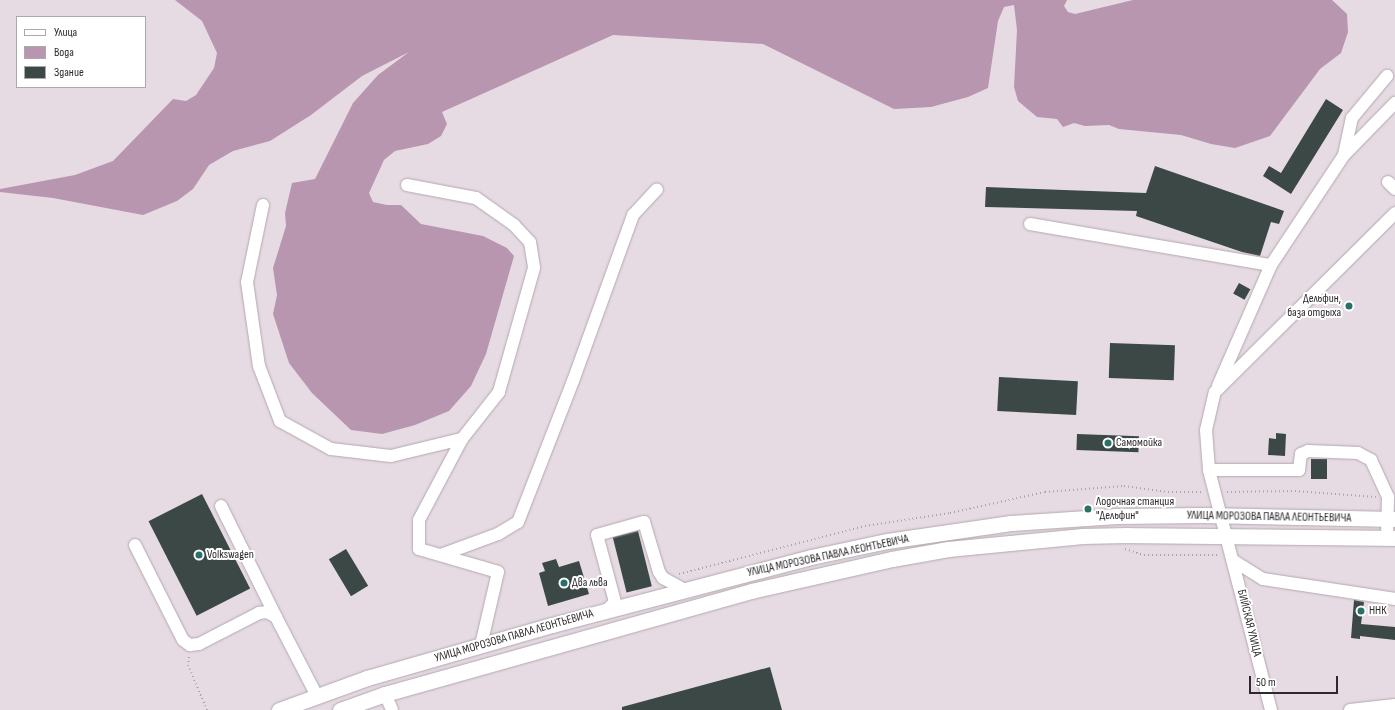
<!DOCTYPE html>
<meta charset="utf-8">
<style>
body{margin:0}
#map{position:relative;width:1395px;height:710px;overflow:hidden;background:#e6dbe3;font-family:"Sofia Sans Condensed",sans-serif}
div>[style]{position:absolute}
.water>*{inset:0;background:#b896af}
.building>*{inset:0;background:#3b4846;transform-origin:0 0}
.path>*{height:2px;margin-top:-1px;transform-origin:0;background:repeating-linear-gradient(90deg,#aba2a8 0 1px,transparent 0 4px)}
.roads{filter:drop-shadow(0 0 1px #b3a8b0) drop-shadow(0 0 1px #b3a8b0)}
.minor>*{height:12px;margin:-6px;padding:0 6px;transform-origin:6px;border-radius:6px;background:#fff}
.major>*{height:15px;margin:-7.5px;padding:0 7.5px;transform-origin:7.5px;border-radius:7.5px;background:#fff}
.dots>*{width:11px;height:11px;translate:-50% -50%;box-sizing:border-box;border:2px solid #fff;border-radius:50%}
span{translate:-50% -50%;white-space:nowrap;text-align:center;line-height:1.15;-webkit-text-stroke:4px #fff;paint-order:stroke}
.poi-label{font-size:12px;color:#2d292c}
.right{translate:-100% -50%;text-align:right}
.left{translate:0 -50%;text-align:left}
.street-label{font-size:12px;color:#2d292c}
.legend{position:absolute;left:16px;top:16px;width:130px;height:72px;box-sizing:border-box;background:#fff;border:1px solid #aba9ab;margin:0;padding:5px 7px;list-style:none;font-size:12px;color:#2d292c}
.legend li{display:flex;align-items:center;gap:8px;height:20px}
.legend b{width:20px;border:1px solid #aba9ab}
.scale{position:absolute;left:1249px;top:676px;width:89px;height:18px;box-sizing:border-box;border:2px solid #2d292c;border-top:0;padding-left:5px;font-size:12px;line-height:14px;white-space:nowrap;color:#2d292c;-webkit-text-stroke:3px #fff;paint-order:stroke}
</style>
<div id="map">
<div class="water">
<div style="clip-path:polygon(175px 0,1067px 0,1064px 6px,1068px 12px,1075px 14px,1133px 0,1332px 0,1347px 14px,1348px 32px,1341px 53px,1320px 69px,1270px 136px,1235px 148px,1211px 144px,1181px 135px,1119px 129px,1109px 125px,1085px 126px,1074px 123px,1063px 127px,1057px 119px,1037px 117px,1018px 101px,1014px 87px,1017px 30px,1014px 5px,1004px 7px,998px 21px,988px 88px,968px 97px,931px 107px,894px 109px,763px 44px,613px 35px,442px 112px,447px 124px,441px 136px,428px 144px,395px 151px,384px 160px,369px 193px,373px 202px,387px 205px,401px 205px,421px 224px,483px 236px,507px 248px,514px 256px,486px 354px,471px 386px,449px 411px,415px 425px,382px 434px,351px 430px,312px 393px,289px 363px,273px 314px,277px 295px,273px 268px,286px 226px,285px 213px,292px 183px,315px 179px,353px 103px,378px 75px,409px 52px,362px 76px,311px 115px,270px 141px,233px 151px,209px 165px,193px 189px,177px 201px,143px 215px,53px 198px,0 192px,0 189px,75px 175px,113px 161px,173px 99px,186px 101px,196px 95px,214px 68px,217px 53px,202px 21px)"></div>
</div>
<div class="building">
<div style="clip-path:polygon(1326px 99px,1343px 110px,1291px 194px,1263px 176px,1269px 166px,1281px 173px)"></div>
<div style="clip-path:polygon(1155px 166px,1284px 211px,1279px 224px,1271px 222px,1260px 256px,1242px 252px,1136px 216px,1137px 211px,985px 207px,986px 187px,1146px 193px)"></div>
<div style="left:1239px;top:283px;width:13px;height:12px;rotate:29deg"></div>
<div style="left:1110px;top:343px;width:65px;height:35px;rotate:2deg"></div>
<div style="left:999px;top:377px;width:79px;height:34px;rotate:3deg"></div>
<div style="clip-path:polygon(1276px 433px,1286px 434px,1285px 456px,1268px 455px,1269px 438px,1276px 439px)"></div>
<div style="left:1077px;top:434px;width:62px;height:16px;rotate:2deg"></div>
<div style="left:1311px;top:459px;width:16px;height:20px"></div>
<div style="left:202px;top:494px;width:106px;height:60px;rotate:63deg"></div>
<div style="left:638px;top:531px;width:57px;height:26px;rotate:76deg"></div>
<div style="left:346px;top:549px;width:43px;height:20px;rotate:59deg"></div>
<div style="clip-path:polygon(556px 559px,559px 567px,579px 561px,589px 594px,548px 606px,539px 573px,545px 571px,542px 563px)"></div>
<div style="clip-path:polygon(1354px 600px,1364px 602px,1361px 624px,1395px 627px,1395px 640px,1360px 636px,1360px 639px,1351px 638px)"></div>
<div style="clip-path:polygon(770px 667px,782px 710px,622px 710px,622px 707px)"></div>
</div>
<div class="path">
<div style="left:1227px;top:492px;width:68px;rotate:-0.8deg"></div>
<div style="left:1295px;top:491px;width:81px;rotate:4.2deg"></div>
<div style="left:1125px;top:549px;width:20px;rotate:18deg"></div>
<div style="left:1144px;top:555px;width:75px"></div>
<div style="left:679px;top:574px;width:192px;rotate:-14.5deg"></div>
<div style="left:865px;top:526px;width:86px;rotate:-8.7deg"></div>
<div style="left:950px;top:513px;width:97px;rotate:-12.5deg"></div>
<div style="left:1045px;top:492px;width:79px;rotate:-4.3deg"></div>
<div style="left:1124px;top:486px;width:44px;rotate:7.8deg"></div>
<div style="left:1168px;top:492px;width:34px"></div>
<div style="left:189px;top:657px;width:8px;rotate:97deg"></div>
<div style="left:188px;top:665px;width:49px;rotate:67.1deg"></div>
</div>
<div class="roads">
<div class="minor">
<div style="left:1344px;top:155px;width:38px;rotate:-78deg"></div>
<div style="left:1352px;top:118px;width:55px;rotate:-50.2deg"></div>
<div style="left:1388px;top:182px;width:10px;rotate:45deg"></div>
<div style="left:407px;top:185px;width:70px;rotate:10.7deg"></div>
<div style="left:476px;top:198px;width:47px;rotate:35.4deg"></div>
<div style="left:514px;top:225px;width:23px;rotate:47deg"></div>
<div style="left:530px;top:242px;width:26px;rotate:81deg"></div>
<div style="left:534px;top:268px;width:129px;rotate:105.8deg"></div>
<div style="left:499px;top:392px;width:60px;rotate:128.2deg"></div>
<div style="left:462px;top:439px;width:92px;rotate:118deg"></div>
<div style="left:419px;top:520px;width:29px;rotate:90deg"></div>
<div style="left:419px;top:549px;width:82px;rotate:16.2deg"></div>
<div style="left:498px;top:572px;width:75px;rotate:103.1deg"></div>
<div style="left:263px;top:205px;width:79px;rotate:101.7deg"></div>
<div style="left:247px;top:282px;width:85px;rotate:81.9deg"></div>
<div style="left:259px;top:366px;width:59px;rotate:69.1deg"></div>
<div style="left:280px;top:421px;width:58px;rotate:28.8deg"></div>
<div style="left:331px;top:449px;width:60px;rotate:6.7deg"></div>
<div style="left:391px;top:456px;width:73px;rotate:-13.5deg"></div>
<div style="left:1030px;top:224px;width:244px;rotate:9.7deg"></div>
<div style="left:1271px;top:265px;width:132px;rotate:113.7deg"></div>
<div style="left:1271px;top:265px;width:132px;rotate:-56.4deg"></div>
<div style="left:1344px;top:155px;width:73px;rotate:-45.6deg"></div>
<div style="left:1209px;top:470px;width:90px"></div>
<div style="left:1299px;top:470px;width:16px;rotate:-83deg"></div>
<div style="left:1301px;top:454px;width:8px;rotate:-23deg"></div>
<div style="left:1308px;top:451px;width:50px;rotate:2.3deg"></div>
<div style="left:1358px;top:453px;width:15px;rotate:28deg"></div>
<div style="left:1371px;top:460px;width:41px;rotate:65.3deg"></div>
<div style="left:1388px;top:497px;width:41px;rotate:91.4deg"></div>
<div style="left:221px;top:506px;width:124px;rotate:63.6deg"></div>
<div style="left:135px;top:545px;width:106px;rotate:63.2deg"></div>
<div style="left:183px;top:640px;width:9px;rotate:36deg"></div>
<div style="left:190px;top:645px;width:9px;rotate:-6deg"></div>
<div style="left:199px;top:644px;width:68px;rotate:-27.3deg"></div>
<div style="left:259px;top:613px;width:8px;rotate:-7deg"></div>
<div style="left:267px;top:612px;width:10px;rotate:29deg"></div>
<div style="left:276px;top:617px;width:89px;rotate:62.6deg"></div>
<div style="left:441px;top:555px;width:61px;rotate:-20.2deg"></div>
<div style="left:498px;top:534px;width:23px;rotate:-31deg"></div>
<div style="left:518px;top:522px;width:151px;rotate:-68.7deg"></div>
<div style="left:573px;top:381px;width:177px;rotate:-70.1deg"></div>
<div style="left:633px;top:215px;width:35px;rotate:-47deg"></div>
<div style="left:1234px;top:561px;width:34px;rotate:32deg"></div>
<div style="left:1263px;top:579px;width:134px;rotate:8.6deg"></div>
<div style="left:607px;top:610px;width:11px;rotate:-45deg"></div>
<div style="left:615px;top:602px;width:69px;rotate:-105deg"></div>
<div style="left:597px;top:535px;width:49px;rotate:-15.5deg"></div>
<div style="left:644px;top:522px;width:52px;rotate:73.3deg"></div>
<div style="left:659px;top:572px;width:7px;rotate:56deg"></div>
<div style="left:663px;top:578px;width:25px;rotate:29deg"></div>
<div style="left:385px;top:694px;width:17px;rotate:66deg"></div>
<div style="left:1271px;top:710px;width:248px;rotate:-104.5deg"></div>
<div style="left:1209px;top:470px;width:40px;rotate:-94.3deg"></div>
<div style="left:1206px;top:430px;width:39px;rotate:-77deg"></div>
<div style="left:1215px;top:392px;width:254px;rotate:-44.8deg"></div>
<div style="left:1350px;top:710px;width:45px;rotate:-6.3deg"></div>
</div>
<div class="major">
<div style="left:279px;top:710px;width:94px;rotate:-20deg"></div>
<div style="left:367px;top:678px;width:192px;rotate:-16deg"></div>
<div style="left:552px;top:625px;width:268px;rotate:-14.7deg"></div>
<div style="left:811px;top:557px;width:78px;rotate:-11.9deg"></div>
<div style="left:887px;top:541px;width:125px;rotate:-8.3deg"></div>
<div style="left:1011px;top:523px;width:106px;rotate:-3.8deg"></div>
<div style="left:1117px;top:516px;width:87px;rotate:-0.7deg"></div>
<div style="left:1204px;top:515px;width:191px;rotate:1.2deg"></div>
<div style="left:340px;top:710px;width:48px;rotate:-19.6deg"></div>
<div style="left:385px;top:694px;width:380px;rotate:-15.7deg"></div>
<div style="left:751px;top:591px;width:145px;rotate:-12.8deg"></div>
<div style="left:892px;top:559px;width:57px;rotate:-10.1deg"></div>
<div style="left:948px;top:549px;width:135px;rotate:-5.5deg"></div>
<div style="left:1082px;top:536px;width:45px;rotate:-1.3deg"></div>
<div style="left:1127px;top:535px;width:268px;rotate:0.6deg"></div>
</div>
</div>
<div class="dots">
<div style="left:1349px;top:306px;background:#297168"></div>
<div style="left:1108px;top:443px;background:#297168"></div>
<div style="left:1088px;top:509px;background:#297168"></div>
<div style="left:199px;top:555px;background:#297168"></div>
<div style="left:564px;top:583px;background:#297168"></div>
<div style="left:1361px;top:611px;background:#297168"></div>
</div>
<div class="poi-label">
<span class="right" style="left:1341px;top:306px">Дельфин,<br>база отдыха</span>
<span class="left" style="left:1116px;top:443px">Самомойка</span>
<span class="left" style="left:1096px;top:509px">Лодочная станция<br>"Дельфин"</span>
<span class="left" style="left:207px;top:555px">Volkswagen</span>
<span class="left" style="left:572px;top:583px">Два льва</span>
<span class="left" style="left:1369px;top:611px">ННК</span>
</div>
<div class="street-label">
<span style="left:1269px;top:517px;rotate:1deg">УЛИЦА МОРОЗОВА ПАВЛА ЛЕОНТЬЕВИЧА</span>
<span style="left:828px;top:556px;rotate:-12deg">УЛИЦА МОРОЗОВА ПАВЛА ЛЕОНТЬЕВИЧА</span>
<span style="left:1249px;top:623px;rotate:76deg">БИЙСКАЯ УЛИЦА</span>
<span style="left:514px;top:636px;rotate:-16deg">УЛИЦА МОРОЗОВА ПАВЛА ЛЕОНТЬЕВИЧА</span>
</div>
<ul class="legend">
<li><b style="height:5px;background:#fff"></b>Улица</li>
<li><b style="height:11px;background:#b896af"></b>Вода</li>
<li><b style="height:11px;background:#3b4846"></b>Здание</li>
</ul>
<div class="scale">50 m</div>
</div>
